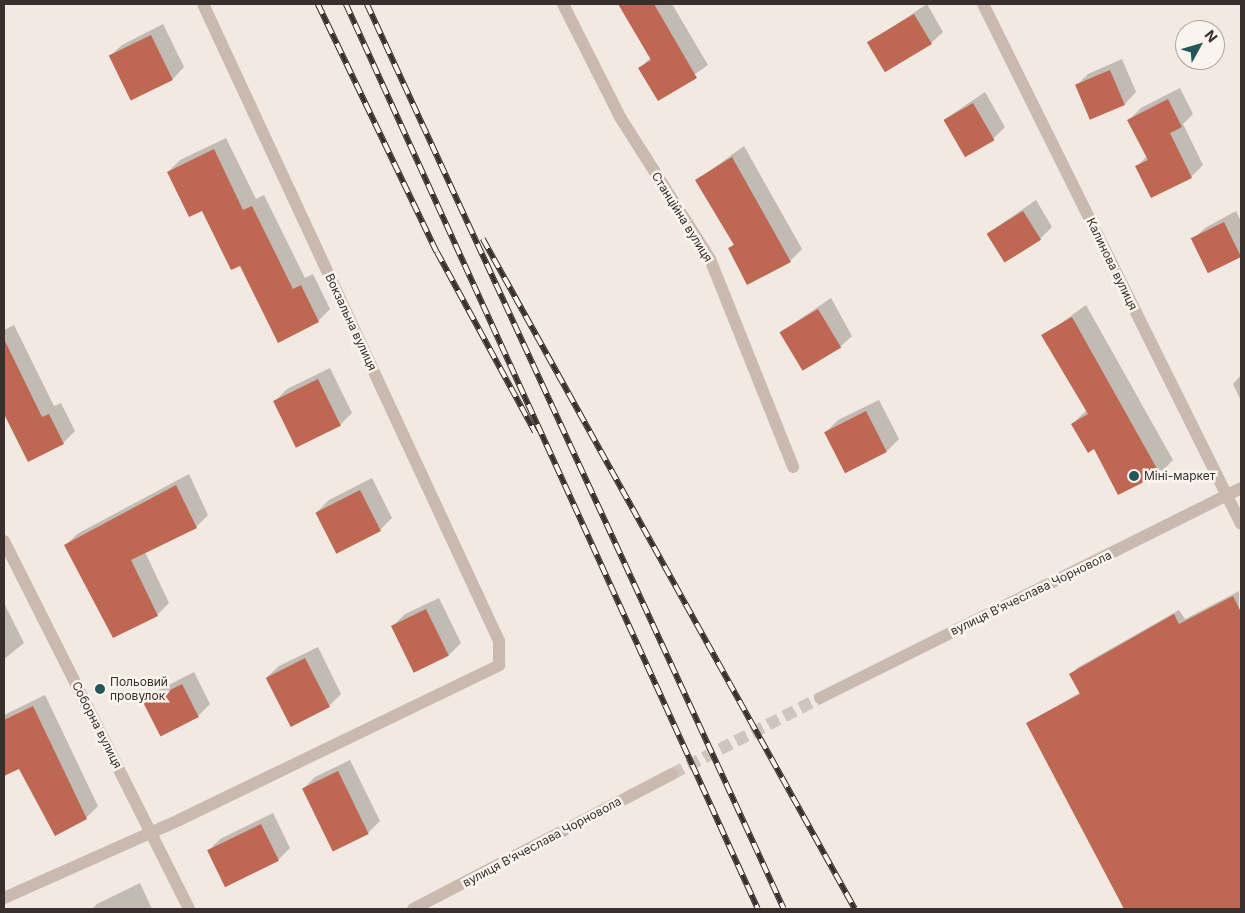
<!DOCTYPE html>
<meta charset="utf-8">
<style>
body{margin:0}
#map{position:relative;width:1245px;height:913px;overflow:hidden;background:#f2eae2;font-family:Inter,sans-serif}
div>[style]{position:absolute}
.shadow>*{inset:0;background:#0003}
.building>*{inset:0;background:#be6854;transform-origin:0 0}
.minor-tunnel>*{height:12px;margin-top:-6px;transform-origin:0;background:repeating-linear-gradient(90deg,#cdc5be 0 12px,transparent 0 18px)}
.minor>*{height:12px;margin:-6px;padding:0 6px;transform-origin:6px;border-radius:6px;background:#cab9ae}
.rail>*{height:5.5px;margin-top:-2.75px;transform-origin:0;background:repeating-linear-gradient(90deg,#faf4ee 0 11px,#392f2c 0 22px);box-sizing:border-box;border-block:1px solid #392f2c}
.dots>*{width:14px;height:14px;translate:-50% -50%;box-sizing:border-box;border:2px solid #faf4ee;border-radius:50%}
span{translate:-50% -50%;white-space:nowrap;text-align:center;line-height:1.15;-webkit-text-stroke:5px #faf4ee;paint-order:stroke}
.street-label{font-size:12px;color:#392f2c}
.poi-label{font-size:12px;color:#392f2c}
.left{translate:0 -50%;text-align:left}
.frame{position:absolute;inset:0;border:5px solid #392f2c;pointer-events:none}
.north{position:absolute;left:1175px;top:20px;width:50px;height:50px;box-sizing:border-box;background:#faf4ee;border:1px solid #ada5a0;border-radius:50%;rotate:51deg;font-size:14px;font-weight:700;line-height:20px;text-align:center;color:#392f2c}
.north::after{content:'';display:block;margin:auto;width:18px;height:22px;background:#245858;clip-path:polygon(50% 0,100% 100%,50% 72%,0 100%)}
</style>
<div id="map">
<div class="shadow">
<div style="clip-path:polygon(620px 4px,672px 4px,708px 65px,658px 100px,640px 68px,651px 57px)"></div>
<div style="clip-path:polygon(927px 4px,943px 32px,931px 43px,868px 43px)"></div>
<div style="clip-path:polygon(163px 24px,184px 67px,173px 79px,110px 56px,122px 45px)"></div>
<div style="clip-path:polygon(1122px 59px,1136px 92px,1125px 104px,1091px 119px,1076px 86px,1088px 74px)"></div>
<div style="clip-path:polygon(1180px 88px,1193px 114px,1183px 124px,1203px 165px,1191px 177px,1137px 166px,1147px 156px,1129px 120px,1141px 108px)"></div>
<div style="clip-path:polygon(985px 92px,1005px 127px,993px 139px,945px 119px)"></div>
<div style="clip-path:polygon(226px 138px,256px 199px,264px 195px,305px 278px,313px 274px,330px 309px,318px 321px,240px 264px,202px 210px,168px 172px,180px 160px)"></div>
<div style="clip-path:polygon(744px 146px,802px 249px,790px 261px,730px 248px,735px 243px,697px 180px)"></div>
<div style="clip-path:polygon(1036px 200px,1052px 227px,1040px 239px,988px 233px)"></div>
<div style="clip-path:polygon(1236px 211px,1241px 221px,1241px 256px,1209px 272px,1193px 239px,1205px 228px)"></div>
<div style="clip-path:polygon(831px 298px,852px 336px,840px 347px,781px 332px)"></div>
<div style="clip-path:polygon(1086px 305px,1173px 460px,1160px 473px,1118px 493px,1095px 447px,1072px 424px,1087px 410px,1043px 336px)"></div>
<div style="clip-path:polygon(14px 325px,54px 406px,61px 403px,75px 431px,63px 443px,28px 460px,4px 411px,4px 330px)"></div>
<div style="clip-path:polygon(330px 368px,352px 413px,340px 425px,275px 401px,287px 389px)"></div>
<div style="clip-path:polygon(1241px 375px,1241px 401px,1233px 384px)"></div>
<div style="clip-path:polygon(879px 400px,899px 439px,887px 451px,846px 472px,826px 432px,838px 420px)"></div>
<div style="clip-path:polygon(189px 474px,208px 515px,196px 527px,145px 552px,169px 603px,157px 615px,65px 546px,77px 534px)"></div>
<div style="clip-path:polygon(372px 478px,392px 518px,380px 530px,317px 512px,329px 500px)"></div>
<div style="clip-path:polygon(1239px 591px,1241px 909px,1125px 909px,1027px 723px,1081px 692px,1071px 674px,1077px 668px,1179px 610px,1185px 619px)"></div>
<div style="clip-path:polygon(439px 598px,461px 643px,449px 655px,415px 671px,393px 626px,405px 614px)"></div>
<div style="clip-path:polygon(4px 603px,24px 643px,4px 659px)"></div>
<div style="clip-path:polygon(318px 647px,341px 694px,329px 706px,267px 677px,279px 666px)"></div>
<div style="clip-path:polygon(194px 672px,210px 704px,198px 716px,145px 703px,157px 691px)"></div>
<div style="clip-path:polygon(45px 695px,98px 806px,86px 818px,19px 767px,9px 772px,4px 761px,4px 715px)"></div>
<div style="clip-path:polygon(350px 760px,380px 821px,368px 833px,303px 789px,315px 777px)"></div>
<div style="clip-path:polygon(273px 813px,290px 848px,278px 860px,208px 851px,220px 839px)"></div>
<div style="clip-path:polygon(140px 883px,152px 909px,92px 909px,97px 904px)"></div>
</div>
<div class="building">
<div style="clip-path:polygon(618px 4px,654px 4px,697px 78px,658px 101px,638px 68px,651px 60px)"></div>
<div style="left:914px;top:14px;width:35px;height:55px;rotate:59deg"></div>
<div style="left:151px;top:35px;width:50px;height:47px;rotate:64deg"></div>
<div style="left:1110px;top:70px;width:38px;height:38px;rotate:67deg"></div>
<div style="clip-path:polygon(1168px 99px,1182px 127px,1170px 133px,1192px 178px,1151px 198px,1135px 166px,1148px 160px,1127px 120px)"></div>
<div style="left:973px;top:103px;width:43px;height:34px;rotate:60deg"></div>
<div style="clip-path:polygon(214px 149px,243px 210px,252px 206px,293px 289px,301px 285px,319px 322px,278px 343px,240px 266px,231px 270px,202px 211px,189px 217px,167px 172px)"></div>
<div style="clip-path:polygon(732px 157px,791px 262px,747px 285px,728px 248px,734px 245px,695px 180px)"></div>
<div style="left:1023px;top:211px;width:34px;height:43px;rotate:58deg"></div>
<div style="left:1224px;top:222px;width:39px;height:37px;rotate:64deg"></div>
<div style="left:818px;top:309px;width:45px;height:45px;rotate:59deg"></div>
<div style="clip-path:polygon(1072px 317px,1160px 474px,1118px 495px,1094px 449px,1088px 453px,1071px 424px,1088px 414px,1041px 335px)"></div>
<div style="clip-path:polygon(4px 339px,42px 417px,49px 414px,64px 444px,28px 462px,4px 414px)"></div>
<div style="left:318px;top:379px;width:52px;height:50px;rotate:64deg"></div>
<div style="left:866px;top:411px;width:46px;height:47px;rotate:63deg"></div>
<div style="clip-path:polygon(176px 485px,197px 528px,131px 560px,158px 616px,113px 638px,64px 545px)"></div>
<div style="left:360px;top:490px;width:46px;height:50px;rotate:63deg"></div>
<div style="clip-path:polygon(1233px 596px,1241px 612px,1241px 909px,1124px 909px,1026px 723px,1080px 694px,1069px 674px,1174px 614px,1179px 624px)"></div>
<div style="left:426px;top:609px;width:52px;height:39px;rotate:64deg"></div>
<div style="left:305px;top:658px;width:55px;height:44px;rotate:63deg"></div>
<div style="left:182px;top:684px;width:37px;height:43px;rotate:63deg"></div>
<div style="clip-path:polygon(33px 706px,87px 819px,55px 836px,19px 769px,4px 776px,4px 720px)"></div>
<div style="left:338px;top:771px;width:70px;height:40px;rotate:64deg"></div>
<div style="left:261px;top:824px;width:41px;height:60px;rotate:64deg"></div>
</div>
<div class="minor-tunnel">
<div style="left:672px;top:774px;width:166px;rotate:-27.2deg"></div>
</div>
<div class="minor">
<div style="left:563px;top:4px;width:127px;rotate:63.2deg"></div>
<div style="left:620px;top:117px;width:168px;rotate:57.6deg"></div>
<div style="left:710px;top:259px;width:224px;rotate:68.2deg"></div>
<div style="left:983px;top:4px;width:580px;rotate:63.61deg"></div>
<div style="left:4px;top:541px;width:412px;rotate:63.3deg"></div>
<div style="left:820px;top:698px;width:470px;rotate:-26.5deg"></div>
<div style="left:4px;top:898px;width:192px;rotate:-24deg"></div>
<div style="left:179px;top:820px;width:356px;rotate:-25.8deg"></div>
<div style="left:499px;top:665px;width:24px;rotate:-90deg"></div>
<div style="left:499px;top:641px;width:702px;rotate:-114.92deg"></div>
<div style="left:413px;top:909px;width:292px;rotate:-27.5deg"></div>
</div>
<div class="rail">
<div style="left:318px;top:4px;width:275px;rotate:64.4deg"></div>
<div style="left:437px;top:252px;width:205px;rotate:61.4deg"></div>
<div style="left:346px;top:4px;width:994px;rotate:65.52deg"></div>
<div style="left:367px;top:4px;width:996px;rotate:65.26deg"></div>
<div style="left:483px;top:239px;width:766px;rotate:60.96deg"></div>
</div>
<div class="dots">
<div style="left:1134px;top:476px;background:#245858"></div>
<div style="left:100px;top:689px;background:#245858"></div>
</div>
<div class="street-label">
<span style="left:682px;top:217px;rotate:58deg">Станційна вулиця</span>
<span style="left:1112px;top:264px;rotate:64deg">Калинова вулиця</span>
<span style="left:351px;top:322px;rotate:65deg">Вокзальна вулиця</span>
<span style="left:1031px;top:593px;rotate:-26deg">вулиця Вʼячеслава Чорновола</span>
<span style="left:97px;top:725px;rotate:63deg">Соборна вулиця</span>
<span style="left:542px;top:842px;rotate:-28deg">вулиця Вʼячеслава Чорновола</span>
</div>
<div class="poi-label">
<span class="left" style="left:1144px;top:476px">Міні-маркет</span>
<span class="left" style="left:110px;top:689px">Польовий<br>провулок</span>
</div>
<div class="frame"></div>
<div class="north">N</div>
</div>
